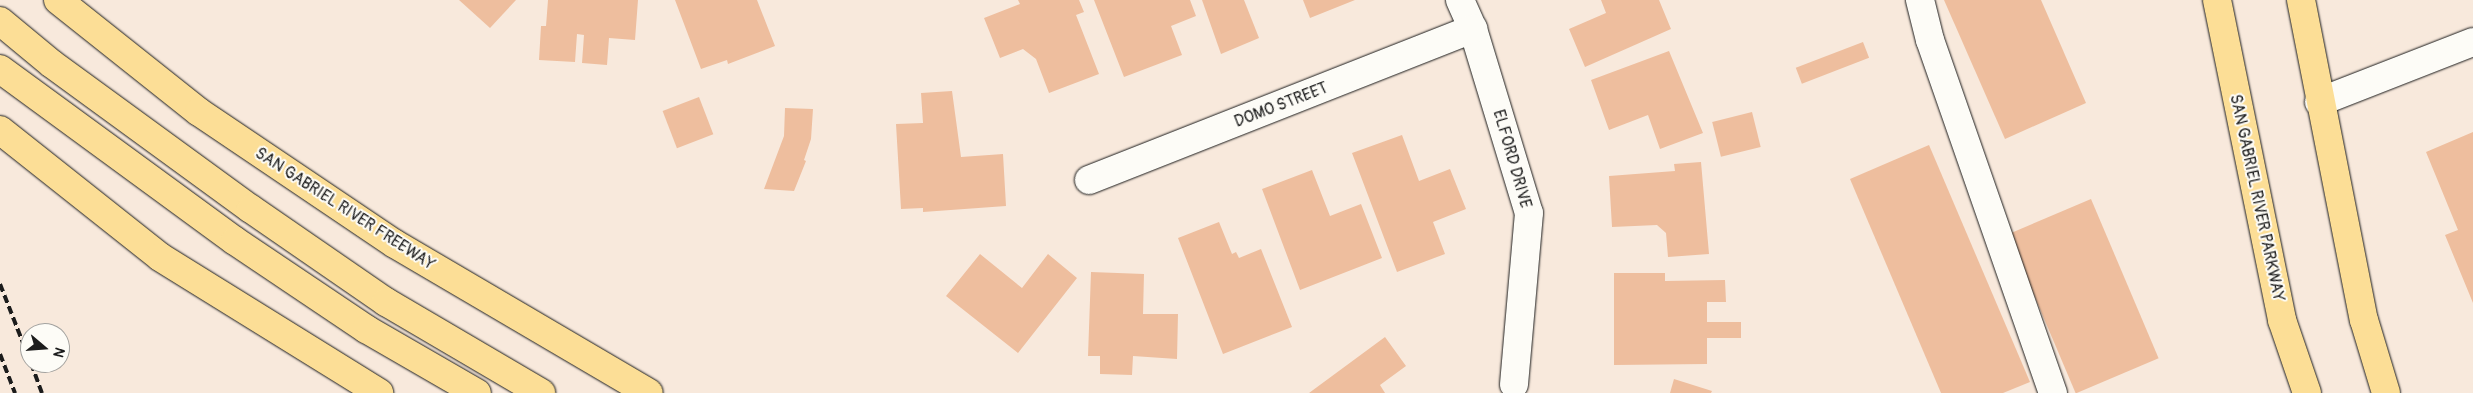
<!DOCTYPE html>
<style>
body{margin:0}
#map{position:relative;width:2473px;height:393px;overflow:hidden;background:#f8e9dc;font-family:Pangolin,sans-serif}
div>[style]{position:absolute}
.building>*{inset:0;background:#eebe9e;transform-origin:0 0}
.roads{filter:drop-shadow(0 0 1px #1c1c1c) drop-shadow(0 0 1px #1c1c1c)}
.minor>*{height:28px;margin:-14px;padding:0 14px;transform-origin:14px;border-radius:14px;background:#fdfcf7}
.major>*{height:28px;margin:-14px;padding:0 14px;transform-origin:14px;border-radius:14px;background:#fcde96}
.highway>*{height:28px;margin:-14px;padding:0 14px;transform-origin:14px;border-radius:14px;background:#fcde96}
.rail>*{height:4px;margin-top:-2px;transform-origin:0;background:repeating-linear-gradient(90deg,#1c1c1c 0 8px,transparent 0 12px)}
span{translate:-50% -50%;white-space:nowrap;text-align:center;line-height:1.15;-webkit-text-stroke:4px #fdfcf7;paint-order:stroke}
.street-label{font-size:16px;color:#1c1c1c}
.north{position:absolute;left:20px;top:323px;width:50px;height:50px;box-sizing:border-box;background:#fdfcf7;border:1px solid #a3a29f;border-radius:50%;rotate:108deg;font-size:14px;font-weight:700;line-height:20px;text-align:center;color:#1c1c1c}
.north::after{content:'';display:block;margin:auto;width:18px;height:22px;background:#1c1c1c;clip-path:polygon(50% 0,100% 100%,50% 72%,0 100%)}
</style>
<div id="map">
<div class="building">
<div style="clip-path:polygon(459px 0,516px 0,490px 28px)"></div>
<div style="clip-path:polygon(548px 0,638px 0,635px 40px,609px 38px,607px 65px,582px 63px,584px 35px,577px 34px,575px 62px,539px 60px,541px 26px,546px 26px)"></div>
<div style="clip-path:polygon(675px 0,757px 0,775px 46px,728px 64px,727px 60px,701px 69px)"></div>
<div style="clip-path:polygon(1018px 0,1079px 0,1084px 12px,1076px 15px,1099px 74px,1049px 93px,1036px 59px,1023px 49px,1000px 58px,984px 18px,1020px 4px)"></div>
<div style="clip-path:polygon(1094px 0,1190px 0,1196px 16px,1171px 26px,1182px 55px,1124px 77px)"></div>
<div style="clip-path:polygon(1202px 0,1244px 0,1259px 38px,1221px 54px)"></div>
<div style="clip-path:polygon(1303px 0,1355px 0,1310px 18px)"></div>
<div style="clip-path:polygon(1601px 0,1659px 0,1671px 29px,1585px 67px,1569px 29px,1606px 13px)"></div>
<div style="clip-path:polygon(1944px 0,2041px 0,2086px 103px,2005px 139px)"></div>
<div style="left:1863px;top:42px;width:17px;height:72px;rotate:69deg"></div>
<div style="clip-path:polygon(1669px 51px,1703px 133px,1660px 149px,1648px 115px,1609px 130px,1591px 80px)"></div>
<div style="clip-path:polygon(952px 91px,961px 157px,1003px 154px,1006px 206px,923px 212px,923px 208px,901px 209px,896px 124px,923px 123px,921px 93px)"></div>
<div style="left:699px;top:97px;width:40px;height:39px;rotate:69deg"></div>
<div style="clip-path:polygon(785px 108px,813px 109px,811px 139px,804px 160px,806px 161px,794px 191px,764px 189px,784px 136px)"></div>
<div style="left:1752px;top:112px;width:36px;height:41px;rotate:76deg"></div>
<div style="clip-path:polygon(2473px 132px,2473px 303px,2445px 235px,2458px 230px,2426px 152px)"></div>
<div style="clip-path:polygon(1402px 135px,1419px 181px,1450px 169px,1466px 209px,1433px 222px,1445px 254px,1397px 272px,1352px 153px)"></div>
<div style="clip-path:polygon(1929px 145px,2030px 382px,2003px 393px,1941px 393px,1850px 179px)"></div>
<div style="clip-path:polygon(1701px 162px,1709px 254px,1668px 257px,1666px 233px,1657px 225px,1612px 227px,1609px 176px,1675px 171px,1674px 164px)"></div>
<div style="clip-path:polygon(1312px 170px,1330px 216px,1361px 204px,1382px 258px,1300px 290px,1262px 189px)"></div>
<div style="left:2091px;top:199px;width:173px;height:90px;rotate:67deg"></div>
<div style="clip-path:polygon(1219px 222px,1232px 254px,1236px 252px,1239px 258px,1261px 249px,1292px 327px,1223px 354px,1178px 238px)"></div>
<div style="clip-path:polygon(980px 254px,1022px 288px,1048px 254px,1077px 278px,1018px 353px,946px 296px)"></div>
<div style="clip-path:polygon(1091px 272px,1144px 274px,1143px 314px,1178px 314px,1177px 359px,1133px 356px,1132px 375px,1100px 374px,1100px 356px,1088px 356px)"></div>
<div style="clip-path:polygon(1614px 273px,1665px 273px,1665px 281px,1725px 280px,1726px 302px,1707px 302px,1707px 322px,1741px 322px,1741px 338px,1707px 338px,1707px 364px,1614px 365px)"></div>
<div style="clip-path:polygon(1385px 337px,1406px 366px,1380px 385px,1385px 393px,1309px 393px)"></div>
<div style="clip-path:polygon(1674px 379px,1712px 391px,1711px 393px,1670px 393px)"></div>
</div>
<div class="roads">
<div class="minor">
<div style="left:1460px;top:0;width:32px;rotate:66deg"></div>
<div style="left:1473px;top:29px;width:192px;rotate:73.1deg"></div>
<div style="left:1529px;top:213px;width:172px;rotate:95deg"></div>
<div style="left:1920px;top:0;width:41px;rotate:76deg"></div>
<div style="left:1930px;top:40px;width:374px;rotate:70.8deg"></div>
<div style="left:2319px;top:102px;width:165px;rotate:-21.3deg"></div>
<div style="left:1089px;top:180px;width:413px;rotate:-21.5deg"></div>
</div>
<div class="major">
<div style="left:2217px;top:0;width:327px;rotate:78.5deg"></div>
<div style="left:2282px;top:320px;width:77px;rotate:71.1deg"></div>
<div style="left:2301px;top:0;width:326px;rotate:78.9deg"></div>
<div style="left:2364px;top:320px;width:76px;rotate:73.2deg"></div>
</div>
<div class="highway">
<div style="left:58px;top:0;width:180px;rotate:38.5deg"></div>
<div style="left:199px;top:112px;width:236px;rotate:34deg"></div>
<div style="left:395px;top:244px;width:294px;rotate:30.4deg"></div>
<div style="left:0;top:21px;width:67px;rotate:39.6deg"></div>
<div style="left:52px;top:64px;width:246px;rotate:36.1deg"></div>
<div style="left:251px;top:209px;width:164px;rotate:34.6deg"></div>
<div style="left:386px;top:302px;width:180px;rotate:30.4deg"></div>
<div style="left:0;top:69px;width:291px;rotate:36.2deg"></div>
<div style="left:235px;top:241px;width:158px;rotate:33.9deg"></div>
<div style="left:366px;top:329px;width:128px;rotate:30deg"></div>
<div style="left:0;top:130px;width:204px;rotate:38.4deg"></div>
<div style="left:160px;top:257px;width:258px;rotate:31.8deg"></div>
</div>
</div>
<div class="rail">
<div style="left:0;top:284px;width:83px;rotate:68.7deg"></div>
<div style="left:0;top:354px;width:42px;rotate:69deg"></div>
<div style="left:31px;top:363px;width:32px;rotate:70deg"></div>
</div>
<div class="street-label">
<span style="left:1281px;top:105px;rotate:-21deg">DOMO STREET</span>
<span style="left:1512px;top:159px;rotate:74deg">ELFORD DRIVE</span>
<span style="left:2257px;top:198px;rotate:78deg">SAN GABRIEL RIVER PARKWAY</span>
<span style="left:345px;top:209px;rotate:33deg">SAN GABRIEL RIVER FREEWAY</span>
</div>
<div class="north">N</div>
</div>
